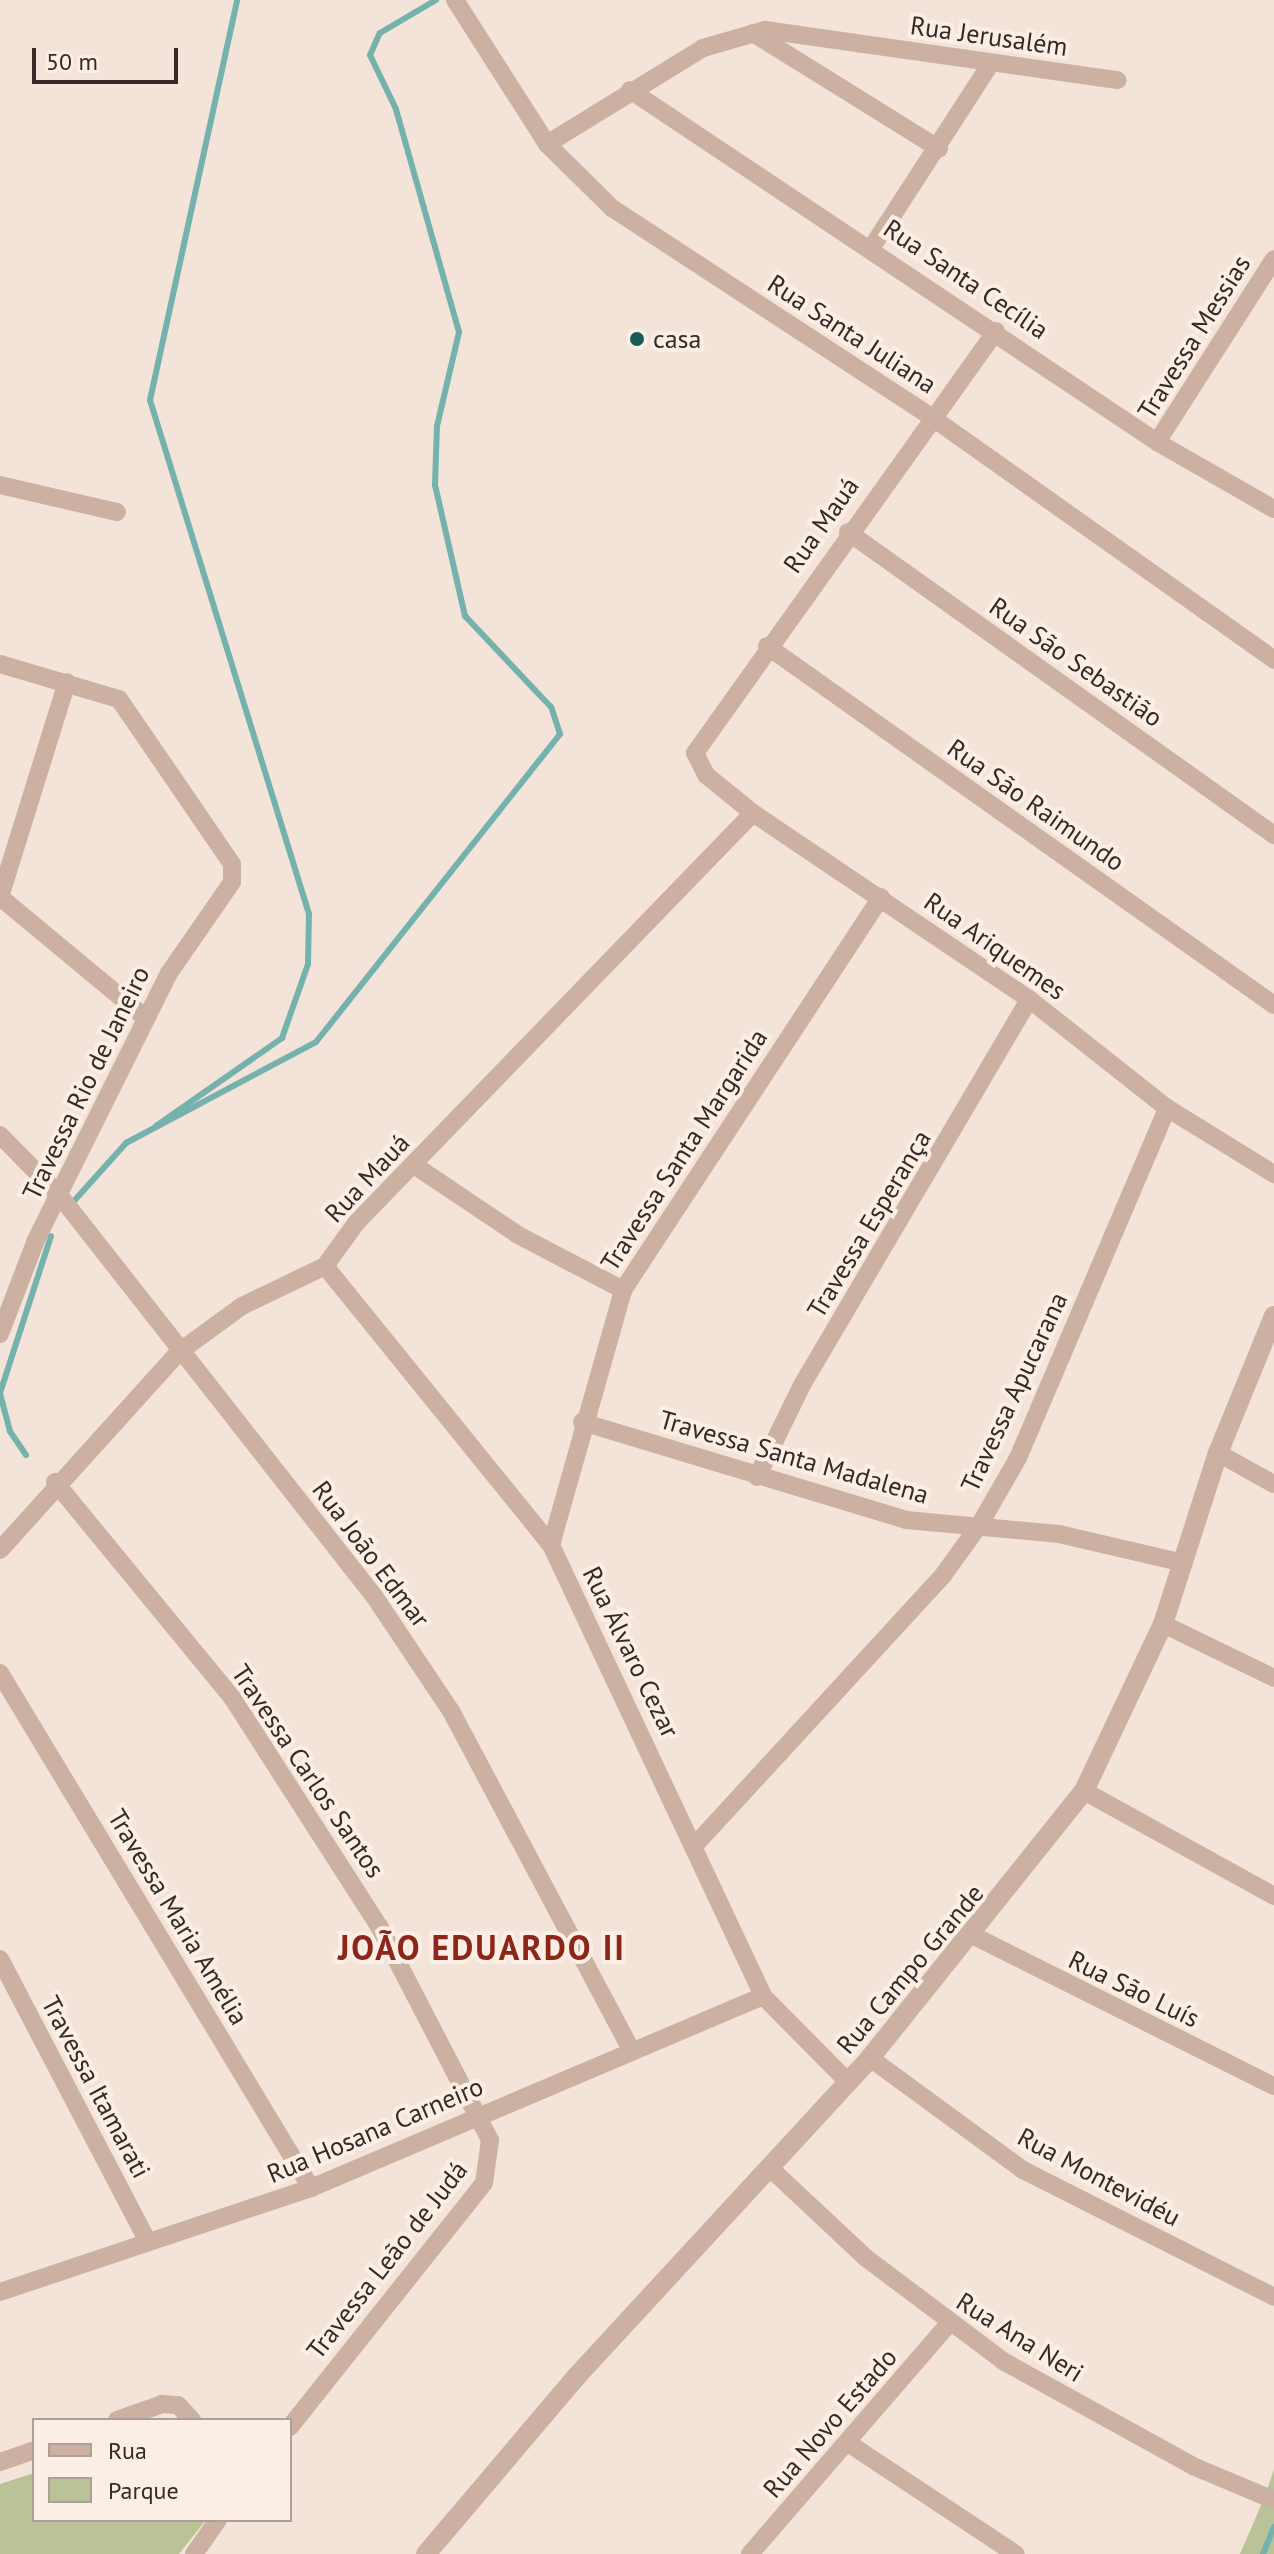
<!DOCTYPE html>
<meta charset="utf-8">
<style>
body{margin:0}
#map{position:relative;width:1274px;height:2554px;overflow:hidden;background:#f3e3d8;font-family:"PT Sans",sans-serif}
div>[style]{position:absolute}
.green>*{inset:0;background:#bac397}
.stream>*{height:6px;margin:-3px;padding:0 3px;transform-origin:3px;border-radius:3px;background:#75b2ad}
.minor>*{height:18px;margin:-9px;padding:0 9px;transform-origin:9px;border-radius:9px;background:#ccb1a3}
.tertiary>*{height:20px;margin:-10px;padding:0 10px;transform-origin:10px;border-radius:10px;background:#ccb1a3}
.dots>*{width:22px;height:22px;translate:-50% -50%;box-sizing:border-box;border:4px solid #faeee5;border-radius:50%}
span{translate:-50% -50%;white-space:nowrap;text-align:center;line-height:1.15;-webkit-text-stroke:8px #faeee5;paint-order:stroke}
.street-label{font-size:26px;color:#362926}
.poi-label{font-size:26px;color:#362926}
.left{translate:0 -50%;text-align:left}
.district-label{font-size:34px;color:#8b2619;font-weight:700;letter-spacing:2px}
.legend{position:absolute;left:32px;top:2418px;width:260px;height:104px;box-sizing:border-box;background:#faeee5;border:2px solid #ac9f99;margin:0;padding:10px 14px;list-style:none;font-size:24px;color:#362926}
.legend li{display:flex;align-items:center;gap:16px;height:40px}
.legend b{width:40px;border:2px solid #ac9f99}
.scale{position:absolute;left:32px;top:48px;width:146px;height:36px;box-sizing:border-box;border:4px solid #362926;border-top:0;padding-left:10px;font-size:24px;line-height:28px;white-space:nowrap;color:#362926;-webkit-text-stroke:6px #faeee5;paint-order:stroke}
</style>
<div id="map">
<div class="green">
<div style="clip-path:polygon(1274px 2469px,1274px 2554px,1240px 2554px,1265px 2496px)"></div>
<div style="clip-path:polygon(34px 2473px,34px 2520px,206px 2520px,179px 2554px,0 2554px,0 2484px)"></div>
</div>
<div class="stream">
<div style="left:156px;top:1126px;width:154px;rotate:-34.9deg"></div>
<div style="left:282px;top:1038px;width:78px;rotate:-70.6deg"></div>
<div style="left:308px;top:964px;width:50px;rotate:-88.9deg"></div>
<div style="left:309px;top:914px;width:538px;rotate:-107.19deg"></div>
<div style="left:150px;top:400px;width:409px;rotate:-77.7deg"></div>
<div style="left:74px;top:1201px;width:78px;rotate:-48.1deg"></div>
<div style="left:126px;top:1143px;width:215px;rotate:-28deg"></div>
<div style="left:316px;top:1042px;width:393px;rotate:-51.6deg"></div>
<div style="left:560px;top:734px;width:28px;rotate:-108deg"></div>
<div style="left:551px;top:707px;width:125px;rotate:-133.4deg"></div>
<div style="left:465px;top:616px;width:134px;rotate:-102.9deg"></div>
<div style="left:435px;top:485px;width:59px;rotate:-88.1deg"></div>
<div style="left:437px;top:426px;width:97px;rotate:-76.8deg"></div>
<div style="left:459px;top:332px;width:232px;rotate:-105.8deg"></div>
<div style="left:396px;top:109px;width:60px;rotate:-115.7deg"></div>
<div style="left:370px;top:55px;width:24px;rotate:-66deg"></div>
<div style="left:380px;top:33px;width:65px;rotate:-30.5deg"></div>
<div style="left:26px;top:1455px;width:29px;rotate:-124deg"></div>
<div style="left:10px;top:1431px;width:39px;rotate:-105deg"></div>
<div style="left:0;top:1393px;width:165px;rotate:-72deg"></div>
<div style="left:1263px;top:2554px;width:29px;rotate:-68deg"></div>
</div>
<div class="minor">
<div style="left:455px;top:0;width:171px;rotate:57.4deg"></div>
<div style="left:547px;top:144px;width:91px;rotate:44.6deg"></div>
<div style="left:612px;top:208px;width:380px;rotate:33.2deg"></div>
<div style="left:930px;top:416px;width:422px;rotate:35.3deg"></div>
<div style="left:753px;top:33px;width:219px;rotate:31.9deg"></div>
<div style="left:630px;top:90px;width:634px;rotate:33.74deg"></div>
<div style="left:1157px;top:442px;width:135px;rotate:29.8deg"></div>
<div style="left:547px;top:144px;width:183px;rotate:-31.6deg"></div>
<div style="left:703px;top:48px;width:65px;rotate:-16.2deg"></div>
<div style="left:765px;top:30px;width:356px;rotate:8.1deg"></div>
<div style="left:872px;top:247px;width:219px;rotate:-57.1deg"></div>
<div style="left:996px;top:331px;width:518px;rotate:125.5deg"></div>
<div style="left:695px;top:753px;width:25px;rotate:63deg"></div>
<div style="left:706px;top:775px;width:60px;rotate:39deg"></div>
<div style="left:753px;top:813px;width:333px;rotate:34deg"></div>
<div style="left:1029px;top:999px;width:176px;rotate:38.3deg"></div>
<div style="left:1167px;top:1108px;width:126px;rotate:31.7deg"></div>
<div style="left:1157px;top:442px;width:217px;rotate:-57.4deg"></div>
<div style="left:0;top:485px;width:120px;rotate:13deg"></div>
<div style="left:848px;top:532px;width:523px;rotate:35.42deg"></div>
<div style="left:767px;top:646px;width:621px;rotate:35.3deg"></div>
<div style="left:0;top:664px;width:124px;rotate:16.4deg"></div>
<div style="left:119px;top:699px;width:200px;rotate:55.6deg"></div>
<div style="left:232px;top:864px;width:18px;rotate:90deg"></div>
<div style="left:232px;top:882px;width:111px;rotate:124.7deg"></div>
<div style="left:169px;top:973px;width:298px;rotate:116.5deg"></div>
<div style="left:36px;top:1240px;width:101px;rotate:111deg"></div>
<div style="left:0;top:897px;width:225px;rotate:-72.7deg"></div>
<div style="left:0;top:897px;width:190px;rotate:39.7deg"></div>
<div style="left:0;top:1135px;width:86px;rotate:45.5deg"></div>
<div style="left:60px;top:1196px;width:509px;rotate:51.87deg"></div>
<div style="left:374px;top:1596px;width:138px;rotate:56.2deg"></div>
<div style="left:451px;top:1711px;width:385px;rotate:62deg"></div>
<div style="left:414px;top:1165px;width:125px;rotate:33.9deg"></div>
<div style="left:518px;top:1235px;width:119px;rotate:27.6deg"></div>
<div style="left:325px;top:1266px;width:359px;rotate:51deg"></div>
<div style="left:551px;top:1545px;width:498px;rotate:64.8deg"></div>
<div style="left:763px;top:1996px;width:122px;rotate:45.3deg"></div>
<div style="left:582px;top:1422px;width:338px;rotate:16.8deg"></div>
<div style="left:906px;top:1520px;width:154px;rotate:5.2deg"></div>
<div style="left:1059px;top:1534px;width:128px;rotate:13.1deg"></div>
<div style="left:1218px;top:1453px;width:64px;rotate:29deg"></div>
<div style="left:757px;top:1477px;width:102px;rotate:-63.9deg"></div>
<div style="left:802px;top:1385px;width:448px;rotate:-59.5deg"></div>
<div style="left:55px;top:1482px;width:281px;rotate:50.6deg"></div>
<div style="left:233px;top:1699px;width:270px;rotate:57.3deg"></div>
<div style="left:379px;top:1926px;width:241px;rotate:62.6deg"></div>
<div style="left:490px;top:2140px;width:43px;rotate:97.9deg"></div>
<div style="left:484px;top:2183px;width:312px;rotate:128.5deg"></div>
<div style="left:551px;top:1545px;width:265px;rotate:-74.2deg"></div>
<div style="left:623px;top:1290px;width:470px;rotate:-56.7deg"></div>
<div style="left:0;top:1550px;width:267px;rotate:-47.9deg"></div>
<div style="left:179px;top:1352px;width:78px;rotate:-36.1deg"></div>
<div style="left:242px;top:1306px;width:92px;rotate:-25.7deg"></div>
<div style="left:325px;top:1266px;width:54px;rotate:-54deg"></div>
<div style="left:357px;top:1222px;width:569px;rotate:-45.93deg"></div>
<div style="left:1163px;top:1624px;width:123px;rotate:25.9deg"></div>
<div style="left:0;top:1673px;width:602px;rotate:58.87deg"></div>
<div style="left:1084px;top:1791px;width:217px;rotate:28.9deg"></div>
<div style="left:696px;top:1844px;width:367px;rotate:-47.4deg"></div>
<div style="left:944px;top:1574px;width:62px;rotate:-54.2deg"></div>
<div style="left:980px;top:1524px;width:76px;rotate:-60.1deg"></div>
<div style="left:1018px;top:1458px;width:380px;rotate:-66.9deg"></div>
<div style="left:974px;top:1936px;width:335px;rotate:26.6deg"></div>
<div style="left:0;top:1959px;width:317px;rotate:62.4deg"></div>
<div style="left:870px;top:2058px;width:190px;rotate:36.2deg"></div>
<div style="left:1023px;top:2170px;width:281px;rotate:26.8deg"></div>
<div style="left:771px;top:2169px;width:130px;rotate:43.1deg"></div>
<div style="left:866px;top:2258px;width:171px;rotate:36.9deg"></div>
<div style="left:1003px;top:2361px;width:219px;rotate:28.9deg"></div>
<div style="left:1195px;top:2467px;width:86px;rotate:22.7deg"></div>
<div style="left:0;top:2292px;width:328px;rotate:-18.5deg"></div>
<div style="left:311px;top:2188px;width:491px;rotate:-23deg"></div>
<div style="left:117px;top:2420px;width:48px;rotate:-19.6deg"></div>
<div style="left:162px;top:2404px;width:16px;rotate:4deg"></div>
<div style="left:178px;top:2405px;width:21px;rotate:47deg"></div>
<div style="left:848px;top:2443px;width:201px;rotate:33.5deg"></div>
<div style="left:0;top:2462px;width:36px;rotate:-19deg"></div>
<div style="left:194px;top:2554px;width:42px;rotate:-54.8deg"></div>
<div style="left:750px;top:2554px;width:303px;rotate:-49.2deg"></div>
</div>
<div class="tertiary">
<div style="left:426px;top:2554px;width:232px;rotate:-49.7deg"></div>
<div style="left:576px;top:2377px;width:434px;rotate:-47.3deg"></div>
<div style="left:870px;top:2058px;width:342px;rotate:-51.3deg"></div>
<div style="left:1084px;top:1791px;width:185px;rotate:-64.7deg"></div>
<div style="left:1163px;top:1624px;width:180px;rotate:-72.2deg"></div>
<div style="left:1218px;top:1453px;width:148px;rotate:-67.8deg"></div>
</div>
<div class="dots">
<div style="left:637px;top:339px;background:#195b57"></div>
</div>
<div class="street-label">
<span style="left:989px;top:36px;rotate:8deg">Rua Jerusalém</span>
<span style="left:966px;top:279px;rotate:34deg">Rua Santa Cecília</span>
<span style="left:852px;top:334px;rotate:33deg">Rua Santa Juliana</span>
<span style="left:1194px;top:337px;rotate:-58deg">Travessa Messias</span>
<span style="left:821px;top:525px;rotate:-55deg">Rua Mauá</span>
<span style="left:1076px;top:662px;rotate:35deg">Rua São Sebastião</span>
<span style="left:1036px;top:805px;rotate:35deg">Rua São Raimundo</span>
<span style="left:995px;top:946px;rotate:35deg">Rua Ariquemes</span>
<span style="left:86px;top:1083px;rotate:-64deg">Travessa Rio de Janeiro</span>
<span style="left:684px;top:1150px;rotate:-57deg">Travessa Santa Margarida</span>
<span style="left:367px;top:1178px;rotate:-47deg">Rua Mauá</span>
<span style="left:869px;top:1224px;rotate:-59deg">Travessa Esperança</span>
<span style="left:1014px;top:1392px;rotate:-65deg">Travessa Apucarana</span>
<span style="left:794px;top:1457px;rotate:16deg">Travessa Santa Madalena</span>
<span style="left:371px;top:1554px;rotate:53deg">Rua João Edmar</span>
<span style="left:631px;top:1652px;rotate:64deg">Rua Álvaro Cezar</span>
<span style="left:308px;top:1771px;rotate:56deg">Travessa Carlos Santos</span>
<span style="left:178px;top:1917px;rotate:59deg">Travessa Maria Amélia</span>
<span style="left:910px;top:1969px;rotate:-50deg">Rua Campo Grande</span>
<span style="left:1134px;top:1989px;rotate:26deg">Rua São Luís</span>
<span style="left:96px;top:2087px;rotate:62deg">Travessa Itamarati</span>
<span style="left:375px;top:2130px;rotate:-23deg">Rua Hosana Carneiro</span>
<span style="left:1099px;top:2177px;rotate:28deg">Rua Montevidéu</span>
<span style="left:387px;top:2260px;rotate:-52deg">Travessa Leão de Judá</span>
<span style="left:1020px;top:2337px;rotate:32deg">Rua Ana Neri</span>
<span style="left:830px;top:2423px;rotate:-49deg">Rua Novo Estado</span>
</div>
<div class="poi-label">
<span class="left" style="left:653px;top:339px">casa</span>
</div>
<div class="district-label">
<span style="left:482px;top:1948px">JOÃO EDUARDO II</span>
</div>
<ul class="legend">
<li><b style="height:10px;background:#ccb1a3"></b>Rua</li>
<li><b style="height:22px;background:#bac397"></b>Parque</li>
</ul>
<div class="scale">50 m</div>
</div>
